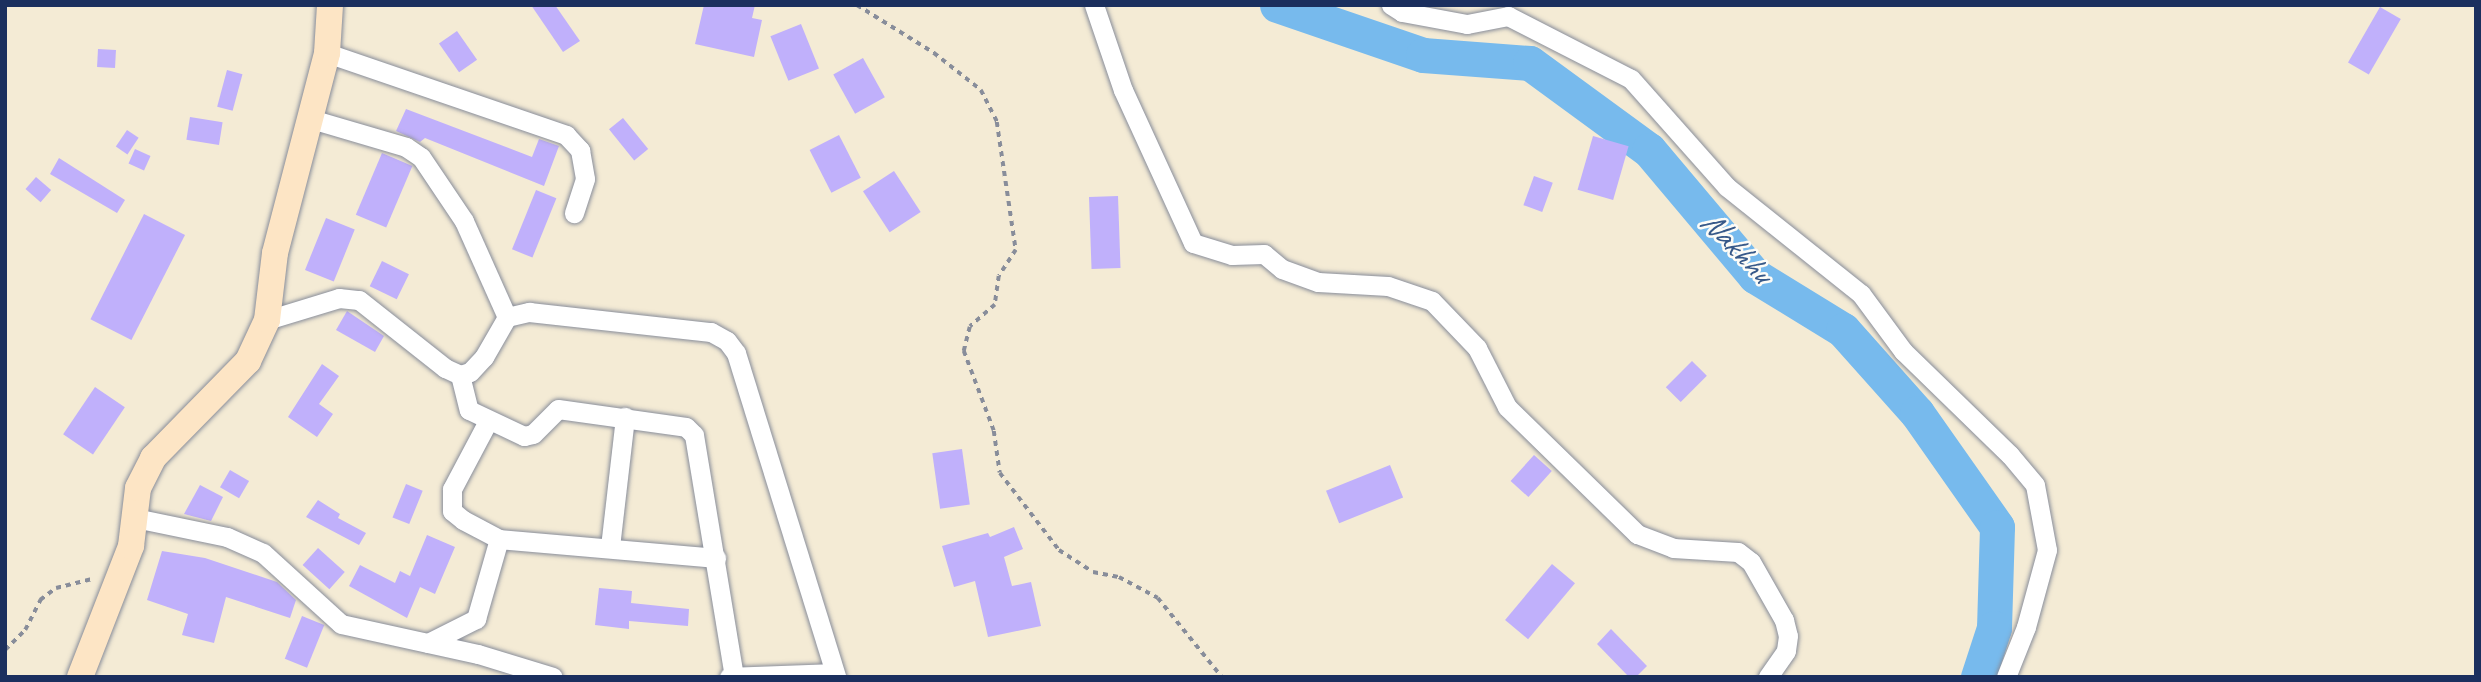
<!DOCTYPE html>
<style>
body{margin:0}
#map{position:relative;width:2481px;height:682px;overflow:hidden;background:#f4ebd5;font-family:Caveat,sans-serif}
div>[style]{position:absolute}
.river>*{height:35px;margin:-17.5px;padding:0 17.5px;transform-origin:17.5px;border-radius:17.5px;background:#77baed}
.building>*{inset:0;background:#c0b0fb;transform-origin:0 0}
.path>*{height:3.5px;margin-top:-1.75px;transform-origin:0;background:repeating-linear-gradient(90deg,#888d9a 0 5px,transparent 0 10px)}
.roads{filter:drop-shadow(0 0 2px #888d9a) drop-shadow(0 0 2px #888d9a)}
.minor>*{height:19px;margin:-9.5px;padding:0 9.5px;transform-origin:9.5px;border-radius:9.5px;background:#fff}
.secondary>*{height:26px;margin:-13px;padding:0 13px;transform-origin:13px;border-radius:13px;background:#fde5c5}
span{translate:-50% -50%;white-space:nowrap;text-align:center;line-height:1.15;-webkit-text-stroke:5px #fdfcf7;paint-order:stroke}
.water-label{font-size:32px;color:#375989;font-style:italic}
.frame{position:absolute;inset:0;border:7px solid #1b2f5e;pointer-events:none}
</style>
<div id="map">
<div class="river">
<div style="left:1277px;top:5px;width:154px;rotate:18.9deg"></div>
<div style="left:1423px;top:55px;width:107px;rotate:4.3deg"></div>
<div style="left:1530px;top:63px;width:147px;rotate:36.2deg"></div>
<div style="left:1649px;top:150px;width:165px;rotate:49.9deg"></div>
<div style="left:1755px;top:276px;width:103px;rotate:31.5deg"></div>
<div style="left:1843px;top:330px;width:111px;rotate:48.3deg"></div>
<div style="left:1917px;top:413px;width:139px;rotate:54.9deg"></div>
<div style="left:1997px;top:527px;width:101px;rotate:91.7deg"></div>
<div style="left:1994px;top:628px;width:52px;rotate:108.1deg"></div>
</div>
<div class="building">
<div style="clip-path:polygon(531px 5px,555px 5px,580px 41px,563px 52px)"></div>
<div style="clip-path:polygon(704px 5px,755px 5px,752px 18px,762px 20px,754px 57px,695px 44px)"></div>
<div style="left:2380px;top:7px;width:24px;height:64px;rotate:30deg"></div>
<div style="left:801px;top:24px;width:48px;height:33px;rotate:68deg"></div>
<div style="left:457px;top:31px;width:35px;height:22px;rotate:55deg"></div>
<div style="left:98px;top:49px;width:18px;height:18px;rotate:3deg"></div>
<div style="left:863px;top:58px;width:45px;height:34px;rotate:61deg"></div>
<div style="left:227px;top:70px;width:16px;height:38px;rotate:15deg"></div>
<div style="clip-path:polygon(406px 109px,532px 157px,539px 139px,559px 146px,544px 186px,425px 138px,420px 142px,396px 131px)"></div>
<div style="left:190px;top:117px;width:33px;height:23px;rotate:9deg"></div>
<div style="left:623px;top:118px;width:40px;height:18px;rotate:51deg"></div>
<div style="left:127px;top:130px;width:14px;height:20px;rotate:34deg"></div>
<div style="left:839px;top:135px;width:48px;height:33px;rotate:63deg"></div>
<div style="left:1593px;top:136px;width:37px;height:56px;rotate:16deg"></div>
<div style="left:135px;top:149px;width:17px;height:16px;rotate:24deg"></div>
<div style="left:382px;top:153px;width:33px;height:67px;rotate:23deg"></div>
<div style="clip-path:polygon(59px 158px,125px 200px,117px 213px,50px 174px)"></div>
<div style="left:894px;top:171px;width:49px;height:37px;rotate:57deg"></div>
<div style="left:1534px;top:176px;width:20px;height:31px;rotate:20deg"></div>
<div style="left:36px;top:177px;width:20px;height:16px;rotate:41deg"></div>
<div style="left:536px;top:190px;width:22px;height:64px;rotate:22deg"></div>
<div style="left:1118px;top:196px;width:72px;height:29px;rotate:88deg"></div>
<div style="left:144px;top:214px;width:46px;height:118px;rotate:27deg"></div>
<div style="left:326px;top:218px;width:31px;height:56px;rotate:22deg"></div>
<div style="left:382px;top:261px;width:30px;height:28px;rotate:26deg"></div>
<div style="clip-path:polygon(347px 311px,384px 336px,375px 352px,336px 330px)"></div>
<div style="left:1692px;top:361px;width:21px;height:37px;rotate:45deg"></div>
<div style="clip-path:polygon(322px 364px,339px 376px,319px 404px,333px 414px,317px 437px,288px 417px)"></div>
<div style="left:95px;top:387px;width:36px;height:57px;rotate:34deg"></div>
<div style="left:962px;top:449px;width:56px;height:30px;rotate:82deg"></div>
<div style="left:1534px;top:455px;width:24px;height:35px;rotate:42deg"></div>
<div style="left:1390px;top:465px;width:35px;height:69px;rotate:68deg"></div>
<div style="left:230px;top:470px;width:22px;height:20px;rotate:30deg"></div>
<div style="left:406px;top:484px;width:18px;height:36px;rotate:22deg"></div>
<div style="clip-path:polygon(200px 485px,223px 497px,211px 521px,184px 514px)"></div>
<div style="clip-path:polygon(318px 500px,340px 514px,338px 518px,366px 533px,359px 545px,306px 517px)"></div>
<div style="clip-path:polygon(1014px 527px,1023px 549px,1004px 557px,1012px 586px,1031px 582px,1041px 626px,988px 637px,975px 581px,954px 587px,942px 546px,988px 533px,990px 537px)"></div>
<div style="clip-path:polygon(427px 535px,455px 547px,435px 594px,420px 587px,407px 618px,349px 586px,360px 565px,395px 583px,400px 571px,410px 576px)"></div>
<div style="left:318px;top:548px;width:36px;height:23px;rotate:42deg"></div>
<div style="clip-path:polygon(162px 551px,205px 558px,277px 582px,296px 600px,290px 618px,226px 597px,214px 643px,182px 635px,188px 614px,147px 600px)"></div>
<div style="left:1552px;top:564px;width:30px;height:73px;rotate:40deg"></div>
<div style="clip-path:polygon(599px 588px,632px 591px,631px 603px,689px 609px,688px 626px,629px 621px,629px 629px,595px 625px)"></div>
<div style="left:302px;top:616px;width:24px;height:46px;rotate:22deg"></div>
<div style="clip-path:polygon(1611px 629px,1647px 666px,1636px 677px,1629px 677px,1597px 644px)"></div>
</div>
<div class="path">
<div style="left:857px;top:5px;width:91px;rotate:31.9deg"></div>
<div style="left:934px;top:53px;width:60px;rotate:38.2deg"></div>
<div style="left:981px;top:90px;width:36px;rotate:63deg"></div>
<div style="left:997px;top:122px;width:129px;rotate:81.6deg"></div>
<div style="left:1016px;top:250px;width:31px;rotate:123deg"></div>
<div style="left:999px;top:276px;width:29px;rotate:98deg"></div>
<div style="left:995px;top:305px;width:33px;rotate:139deg"></div>
<div style="left:970px;top:327px;width:25px;rotate:104deg"></div>
<div style="left:964px;top:351px;width:85px;rotate:69.4deg"></div>
<div style="left:994px;top:431px;width:42px;rotate:81.9deg"></div>
<div style="left:1000px;top:473px;width:97px;rotate:52.5deg"></div>
<div style="left:1059px;top:550px;width:40px;rotate:32.9deg"></div>
<div style="left:1093px;top:572px;width:26px;rotate:11deg"></div>
<div style="left:1119px;top:577px;width:44px;rotate:28.3deg"></div>
<div style="left:1158px;top:598px;width:102px;rotate:51deg"></div>
<div style="left:5px;top:650px;width:28px;rotate:-45deg"></div>
<div style="left:25px;top:630px;width:34px;rotate:-63deg"></div>
<div style="left:40px;top:600px;width:20px;rotate:-37deg"></div>
<div style="left:56px;top:588px;width:38px;rotate:-14deg"></div>
</div>
<div class="roads">
<div class="minor">
<div style="left:1094px;top:5px;width:90px;rotate:71.2deg"></div>
<div style="left:1123px;top:90px;width:168px;rotate:65.4deg"></div>
<div style="left:1193px;top:243px;width:41px;rotate:17.1deg"></div>
<div style="left:1232px;top:255px;width:32px;rotate:-2deg"></div>
<div style="left:1264px;top:254px;width:23px;rotate:40deg"></div>
<div style="left:1282px;top:269px;width:38px;rotate:20deg"></div>
<div style="left:1318px;top:282px;width:70px;rotate:3.3deg"></div>
<div style="left:1388px;top:286px;width:46px;rotate:18.8deg"></div>
<div style="left:1432px;top:301px;width:65px;rotate:46.2deg"></div>
<div style="left:1477px;top:348px;width:66px;rotate:63deg"></div>
<div style="left:1507px;top:407px;width:182px;rotate:44.3deg"></div>
<div style="left:1637px;top:534px;width:39px;rotate:21deg"></div>
<div style="left:1673px;top:548px;width:65px;rotate:3.5deg"></div>
<div style="left:1738px;top:552px;width:16px;rotate:38deg"></div>
<div style="left:1751px;top:562px;width:67px;rotate:60.4deg"></div>
<div style="left:1784px;top:620px;width:16px;rotate:76deg"></div>
<div style="left:1788px;top:636px;width:15px;rotate:98deg"></div>
<div style="left:1786px;top:651px;width:32px;rotate:125deg"></div>
<div style="left:1391px;top:5px;width:13px;rotate:32deg"></div>
<div style="left:1402px;top:12px;width:66px;rotate:10.5deg"></div>
<div style="left:1467px;top:24px;width:42px;rotate:-11deg"></div>
<div style="left:1508px;top:16px;width:138px;rotate:27.1deg"></div>
<div style="left:1631px;top:79px;width:144px;rotate:48.4deg"></div>
<div style="left:1727px;top:187px;width:171px;rotate:38.6deg"></div>
<div style="left:1861px;top:294px;width:71px;rotate:53.6deg"></div>
<div style="left:1903px;top:351px;width:149px;rotate:44.2deg"></div>
<div style="left:2010px;top:455px;width:39px;rotate:50deg"></div>
<div style="left:2035px;top:485px;width:66px;rotate:79.5deg"></div>
<div style="left:2047px;top:550px;width:80px;rotate:105.3deg"></div>
<div style="left:2026px;top:627px;width:54px;rotate:111.8deg"></div>
<div style="left:327px;top:53px;width:253px;rotate:18.9deg"></div>
<div style="left:566px;top:135px;width:21px;rotate:47deg"></div>
<div style="left:580px;top:150px;width:29px;rotate:80deg"></div>
<div style="left:585px;top:179px;width:36px;rotate:108deg"></div>
<div style="left:311px;top:119px;width:99px;rotate:16.4deg"></div>
<div style="left:406px;top:147px;width:18px;rotate:34deg"></div>
<div style="left:421px;top:157px;width:77px;rotate:56.1deg"></div>
<div style="left:464px;top:221px;width:105px;rotate:65.9deg"></div>
<div style="left:267px;top:320px;width:75px;rotate:-17deg"></div>
<div style="left:339px;top:298px;width:20px;rotate:6deg"></div>
<div style="left:359px;top:300px;width:110px;rotate:38.3deg"></div>
<div style="left:445px;top:368px;width:17px;rotate:25deg"></div>
<div style="left:460px;top:375px;width:10px;rotate:-17deg"></div>
<div style="left:470px;top:372px;width:21px;rotate:-47deg"></div>
<div style="left:484px;top:357px;width:46px;rotate:-60.1deg"></div>
<div style="left:507px;top:317px;width:23px;rotate:-13deg"></div>
<div style="left:529px;top:312px;width:183px;rotate:6.3deg"></div>
<div style="left:711px;top:332px;width:18px;rotate:29deg"></div>
<div style="left:727px;top:341px;width:15px;rotate:53deg"></div>
<div style="left:736px;top:353px;width:339px;rotate:72.8deg"></div>
<div style="left:460px;top:375px;width:36px;rotate:76deg"></div>
<div style="left:469px;top:410px;width:61px;rotate:25.3deg"></div>
<div style="left:524px;top:436px;width:9px;rotate:-13deg"></div>
<div style="left:533px;top:434px;width:35px;rotate:-45deg"></div>
<div style="left:558px;top:409px;width:129px;rotate:8deg"></div>
<div style="left:686px;top:427px;width:11px;rotate:45deg"></div>
<div style="left:694px;top:435px;width:245px;rotate:80.6deg"></div>
<div style="left:487px;top:423px;width:75px;rotate:117.9deg"></div>
<div style="left:452px;top:489px;width:22px;rotate:90deg"></div>
<div style="left:452px;top:511px;width:14px;rotate:39deg"></div>
<div style="left:463px;top:520px;width:41px;rotate:27.8deg"></div>
<div style="left:499px;top:539px;width:218px;rotate:5deg"></div>
<div style="left:135px;top:518px;width:94px;rotate:11.7deg"></div>
<div style="left:227px;top:537px;width:39px;rotate:24deg"></div>
<div style="left:263px;top:553px;width:105px;rotate:42.3deg"></div>
<div style="left:341px;top:624px;width:140px;rotate:12.4deg"></div>
<div style="left:478px;top:654px;width:78px;rotate:17deg"></div>
<div style="left:610px;top:547px;width:131px;rotate:-83.4deg"></div>
<div style="left:428px;top:643px;width:54px;rotate:-26.6deg"></div>
<div style="left:476px;top:619px;width:83px;rotate:-74deg"></div>
<div style="left:729px;top:677px;width:104px;rotate:-2.2deg"></div>
</div>
<div class="secondary">
<div style="left:80px;top:677px;width:141px;rotate:-68.7deg"></div>
<div style="left:131px;top:546px;width:58px;rotate:-83.1deg"></div>
<div style="left:138px;top:488px;width:34px;rotate:-63deg"></div>
<div style="left:153px;top:458px;width:136px;rotate:-45.6deg"></div>
<div style="left:248px;top:361px;width:45px;rotate:-65.1deg"></div>
<div style="left:267px;top:320px;width:67px;rotate:-83.2deg"></div>
<div style="left:275px;top:253px;width:207px;rotate:-75.4deg"></div>
<div style="left:327px;top:53px;width:48px;rotate:-86.4deg"></div>
</div>
</div>
<div class="water-label">
<span style="left:1736px;top:247px;rotate:46deg">Nakhhu</span>
</div>
<div class="frame"></div>
</div>
